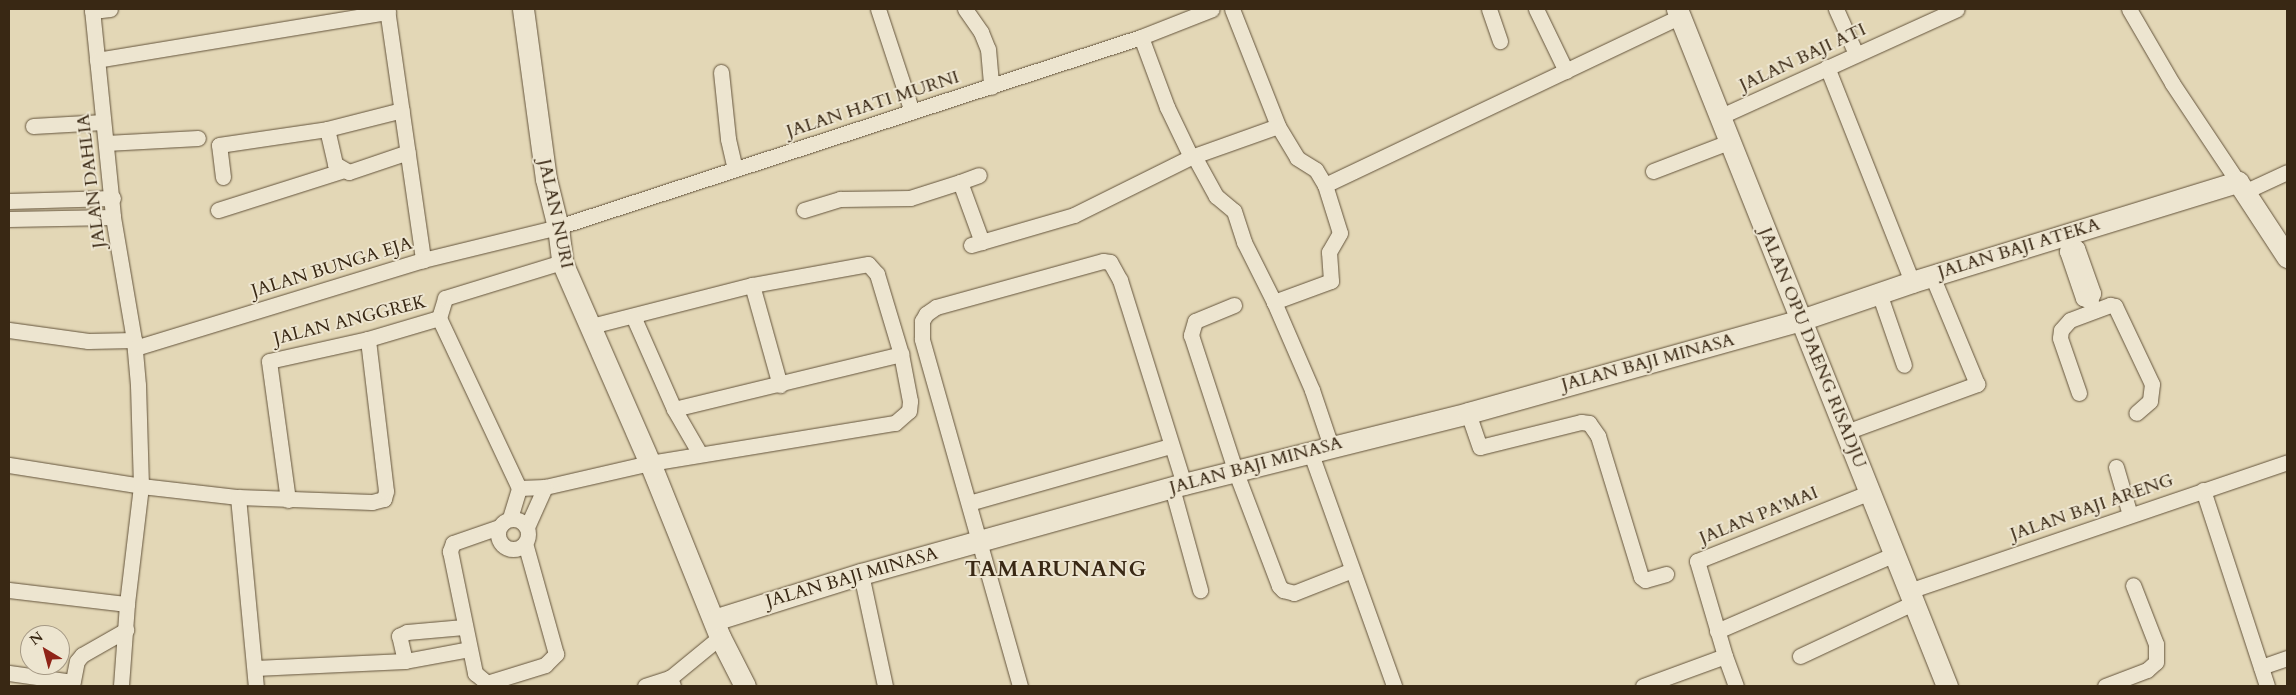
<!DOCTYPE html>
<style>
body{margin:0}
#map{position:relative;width:2296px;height:695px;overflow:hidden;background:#e3d7b6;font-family:Cardo,serif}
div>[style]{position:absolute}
.roads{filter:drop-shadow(0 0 1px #64543c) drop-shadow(0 0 1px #64543c)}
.street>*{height:15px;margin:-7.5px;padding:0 7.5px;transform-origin:7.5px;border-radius:7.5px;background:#ede5d0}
.street>.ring{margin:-7.5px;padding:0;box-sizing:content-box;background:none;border:15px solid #ede5d0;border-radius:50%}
.secondary>*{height:21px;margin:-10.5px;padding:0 10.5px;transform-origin:10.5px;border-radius:10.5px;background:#ede5d0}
span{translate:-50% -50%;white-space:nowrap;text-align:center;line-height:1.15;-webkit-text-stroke:4px #ede5d0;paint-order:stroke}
.street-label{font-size:18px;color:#392814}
.district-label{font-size:22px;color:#392814;font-weight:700;letter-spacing:1px}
.frame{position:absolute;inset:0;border:10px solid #392814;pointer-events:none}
.north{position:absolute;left:20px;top:625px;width:50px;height:50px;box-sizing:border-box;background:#ede5d0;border:1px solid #a59985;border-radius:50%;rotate:323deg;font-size:14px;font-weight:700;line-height:20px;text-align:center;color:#392814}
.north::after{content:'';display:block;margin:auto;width:18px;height:22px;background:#8f2418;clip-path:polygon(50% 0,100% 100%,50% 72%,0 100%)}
</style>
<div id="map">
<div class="roads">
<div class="street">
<div style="left:92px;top:9px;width:209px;rotate:84.2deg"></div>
<div style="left:113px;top:217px;width:125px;rotate:80.3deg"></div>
<div style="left:134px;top:340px;width:45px;rotate:84.9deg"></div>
<div style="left:138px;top:385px;width:101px;rotate:88.3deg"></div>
<div style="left:141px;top:486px;width:119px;rotate:96.8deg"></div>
<div style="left:127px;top:604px;width:82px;rotate:94.2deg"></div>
<div style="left:387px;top:9px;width:254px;rotate:81.8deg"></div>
<div style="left:878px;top:9px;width:108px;rotate:71.7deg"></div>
<div style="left:965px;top:9px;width:28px;rotate:55deg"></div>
<div style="left:981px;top:32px;width:18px;rotate:68deg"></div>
<div style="left:988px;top:49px;width:38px;rotate:85deg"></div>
<div style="left:1232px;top:9px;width:126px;rotate:68.5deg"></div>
<div style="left:1278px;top:126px;width:37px;rotate:59deg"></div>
<div style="left:1297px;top:158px;width:22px;rotate:32deg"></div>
<div style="left:1316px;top:170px;width:17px;rotate:59deg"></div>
<div style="left:1325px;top:185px;width:394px;rotate:-25.4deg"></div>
<div style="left:1489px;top:9px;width:34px;rotate:71deg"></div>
<div style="left:1536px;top:9px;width:69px;rotate:64.2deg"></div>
<div style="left:1836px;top:9px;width:49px;rotate:66deg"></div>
<div style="left:2129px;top:9px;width:86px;rotate:59.8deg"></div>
<div style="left:2172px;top:83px;width:119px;rotate:56.3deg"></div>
<div style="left:92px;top:11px;width:18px;rotate:-6deg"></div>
<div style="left:1141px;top:37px;width:75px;rotate:69.6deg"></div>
<div style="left:1167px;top:107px;width:55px;rotate:64.4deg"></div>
<div style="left:97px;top:60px;width:295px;rotate:-9.4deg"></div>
<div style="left:1827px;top:67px;width:231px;rotate:68.4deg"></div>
<div style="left:721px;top:72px;width:67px;rotate:84deg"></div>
<div style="left:728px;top:139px;width:31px;rotate:77deg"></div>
<div style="left:1719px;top:117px;width:261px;rotate:-24.4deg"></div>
<div style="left:33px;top:126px;width:70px;rotate:-3.3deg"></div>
<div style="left:327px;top:129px;width:36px;rotate:77deg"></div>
<div style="left:335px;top:164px;width:16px;rotate:30deg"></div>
<div style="left:349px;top:172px;width:62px;rotate:-18.7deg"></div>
<div style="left:106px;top:143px;width:92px;rotate:-3.1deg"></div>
<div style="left:1194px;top:156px;width:46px;rotate:61.2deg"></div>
<div style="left:1216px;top:196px;width:23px;rotate:40deg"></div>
<div style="left:1234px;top:211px;width:33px;rotate:72deg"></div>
<div style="left:1244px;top:242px;width:67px;rotate:63.4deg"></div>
<div style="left:1653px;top:171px;width:81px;rotate:-20.9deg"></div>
<div style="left:223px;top:177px;width:32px;rotate:-97deg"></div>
<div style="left:219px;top:145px;width:109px;rotate:-8.4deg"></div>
<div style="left:327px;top:129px;width:77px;rotate:-14.2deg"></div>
<div style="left:960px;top:182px;width:20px;rotate:-20deg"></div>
<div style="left:1325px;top:185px;width:50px;rotate:72.6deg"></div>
<div style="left:1340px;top:233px;width:22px;rotate:120deg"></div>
<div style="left:1329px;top:252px;width:29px;rotate:86deg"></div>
<div style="left:1331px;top:281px;width:61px;rotate:159.8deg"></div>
<div style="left:1274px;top:302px;width:96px;rotate:66.6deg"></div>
<div style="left:1312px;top:390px;width:59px;rotate:71.3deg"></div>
<div style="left:2244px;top:192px;width:47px;rotate:-24.9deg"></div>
<div style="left:9px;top:201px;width:104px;rotate:-1.7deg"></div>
<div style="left:218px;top:210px;width:132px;rotate:-17.6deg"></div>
<div style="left:804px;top:210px;width:38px;rotate:-17deg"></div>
<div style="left:840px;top:199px;width:70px;rotate:-0.8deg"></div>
<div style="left:910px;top:198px;width:52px;rotate:-17.7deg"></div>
<div style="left:960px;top:182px;width:64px;rotate:69.9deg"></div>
<div style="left:9px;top:219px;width:104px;rotate:-1.1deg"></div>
<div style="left:2067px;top:234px;width:10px;rotate:73deg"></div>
<div style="left:2070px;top:244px;width:8px;rotate:30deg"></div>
<div style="left:2077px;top:248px;width:48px;rotate:70.4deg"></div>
<div style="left:2093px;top:293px;width:9px;rotate:111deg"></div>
<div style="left:2090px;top:301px;width:10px;rotate:66deg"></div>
<div style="left:2070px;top:244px;width:8px;rotate:113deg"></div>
<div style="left:2067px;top:251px;width:50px;rotate:71.2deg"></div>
<div style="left:2083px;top:298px;width:8px;rotate:23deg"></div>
<div style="left:971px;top:245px;width:107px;rotate:-16.2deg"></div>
<div style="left:1074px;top:215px;width:131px;rotate:-26.4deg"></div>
<div style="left:1191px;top:157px;width:92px;rotate:-19.6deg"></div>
<div style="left:752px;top:285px;width:104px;rotate:74.4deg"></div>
<div style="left:1879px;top:293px;width:76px;rotate:70.9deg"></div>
<div style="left:1234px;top:305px;width:42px;rotate:157.7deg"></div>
<div style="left:1195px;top:321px;width:15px;rotate:106deg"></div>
<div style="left:1191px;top:335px;width:142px;rotate:71.9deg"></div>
<div style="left:1235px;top:470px;width:124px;rotate:69.2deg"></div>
<div style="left:1279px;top:586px;width:6px;rotate:45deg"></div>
<div style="left:1283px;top:590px;width:11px;rotate:15deg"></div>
<div style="left:1294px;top:593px;width:62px;rotate:-21.6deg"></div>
<div style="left:633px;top:316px;width:102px;rotate:66.2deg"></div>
<div style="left:674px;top:409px;width:52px;rotate:60deg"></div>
<div style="left:439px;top:318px;width:21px;rotate:-73deg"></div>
<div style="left:445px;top:298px;width:122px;rotate:-17.1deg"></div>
<div style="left:9px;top:330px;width:80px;rotate:7.9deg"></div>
<div style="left:88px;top:341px;width:46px;rotate:-1.2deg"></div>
<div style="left:135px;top:348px;width:301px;rotate:-17deg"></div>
<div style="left:423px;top:260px;width:139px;rotate:-13.7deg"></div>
<div style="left:558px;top:227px;width:613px;rotate:-18.05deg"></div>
<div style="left:1141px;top:37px;width:76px;rotate:-21.5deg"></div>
<div style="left:2079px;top:393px;width:58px;rotate:-109.1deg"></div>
<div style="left:2060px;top:338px;width:8px;rotate:-83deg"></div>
<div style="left:2061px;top:330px;width:13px;rotate:-48deg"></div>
<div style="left:2070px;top:320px;width:43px;rotate:-20.6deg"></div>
<div style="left:2110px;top:305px;width:5px;rotate:11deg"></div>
<div style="left:2115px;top:306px;width:86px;rotate:64.6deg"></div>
<div style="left:2152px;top:384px;width:17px;rotate:97deg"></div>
<div style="left:2150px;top:401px;width:18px;rotate:139deg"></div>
<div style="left:674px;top:409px;width:234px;rotate:-13.6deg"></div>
<div style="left:1468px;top:413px;width:36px;rotate:71deg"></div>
<div style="left:1480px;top:447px;width:104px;rotate:-13.9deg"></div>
<div style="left:1581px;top:422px;width:8px;rotate:7deg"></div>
<div style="left:1589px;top:423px;width:16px;rotate:55deg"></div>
<div style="left:1598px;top:436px;width:147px;rotate:73deg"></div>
<div style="left:1641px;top:577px;width:5px;rotate:37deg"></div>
<div style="left:1645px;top:580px;width:22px;rotate:-16deg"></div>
<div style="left:1846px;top:432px;width:140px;rotate:-20.1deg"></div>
<div style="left:1977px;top:384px;width:117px;rotate:-112.6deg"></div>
<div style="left:1310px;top:451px;width:250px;rotate:70.3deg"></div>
<div style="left:9px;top:465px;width:134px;rotate:9deg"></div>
<div style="left:141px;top:486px;width:98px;rotate:6.5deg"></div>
<div style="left:238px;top:497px;width:134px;rotate:2.1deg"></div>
<div style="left:372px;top:502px;width:12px;rotate:-14deg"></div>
<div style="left:384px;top:499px;width:8px;rotate:-76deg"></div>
<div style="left:386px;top:491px;width:153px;rotate:-96.8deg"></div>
<div style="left:2116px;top:467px;width:50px;rotate:73.7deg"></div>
<div style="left:1172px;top:488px;width:106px;rotate:74.6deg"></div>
<div style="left:2203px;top:490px;width:206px;rotate:71.9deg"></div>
<div style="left:238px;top:497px;width:190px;rotate:84.6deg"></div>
<div style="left:288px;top:500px;width:140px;rotate:-97.8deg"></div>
<div style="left:269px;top:361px;width:101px;rotate:-12.5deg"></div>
<div style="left:368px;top:339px;width:74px;rotate:-16.5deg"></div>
<div style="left:439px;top:318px;width:188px;rotate:64.8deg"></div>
<div style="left:519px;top:488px;width:26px;rotate:-2deg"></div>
<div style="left:545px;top:487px;width:108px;rotate:-12.9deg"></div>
<div style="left:650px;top:463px;width:248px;rotate:-9.3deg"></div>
<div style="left:895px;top:423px;width:18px;rotate:-41deg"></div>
<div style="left:909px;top:411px;width:10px;rotate:-84deg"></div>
<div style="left:910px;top:401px;width:48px;rotate:-100.8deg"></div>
<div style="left:901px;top:354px;width:84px;rotate:-106.7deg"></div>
<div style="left:877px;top:274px;width:13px;rotate:-132deg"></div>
<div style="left:868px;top:264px;width:118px;rotate:169.7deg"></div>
<div style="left:752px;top:285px;width:166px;rotate:165.7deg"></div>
<div style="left:969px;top:503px;width:209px;rotate:-15.8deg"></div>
<div style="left:510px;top:518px;width:31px;rotate:-73deg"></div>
<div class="ring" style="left:498px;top:519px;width:15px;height:15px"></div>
<div style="left:499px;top:527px;width:49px;rotate:160.8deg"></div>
<div style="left:453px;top:543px;width:9px;rotate:111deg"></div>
<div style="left:450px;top:551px;width:125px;rotate:78.4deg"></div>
<div style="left:475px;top:673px;width:16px;rotate:40deg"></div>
<div style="left:487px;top:683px;width:61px;rotate:-17.2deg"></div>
<div style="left:545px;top:665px;width:16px;rotate:-45deg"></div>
<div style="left:556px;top:654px;width:115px;rotate:-105.6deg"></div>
<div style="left:527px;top:527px;width:44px;rotate:-65.8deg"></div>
<div style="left:861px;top:574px;width:115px;rotate:77.9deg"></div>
<div style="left:9px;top:590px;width:119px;rotate:6.8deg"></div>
<div style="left:1909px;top:591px;width:399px;rotate:-18.8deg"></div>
<div style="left:1717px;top:631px;width:194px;rotate:-23.4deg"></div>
<div style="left:1725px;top:656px;width:32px;rotate:70deg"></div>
<div style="left:1800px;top:656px;width:125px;rotate:-25.1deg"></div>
<div style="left:405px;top:661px;width:26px;rotate:-103deg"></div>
<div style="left:399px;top:636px;width:9px;rotate:-27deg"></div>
<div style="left:407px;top:632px;width:57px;rotate:-5deg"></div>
<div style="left:2261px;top:667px;width:28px;rotate:-19deg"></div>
<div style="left:255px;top:668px;width:150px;rotate:-2.7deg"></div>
<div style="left:405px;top:661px;width:65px;rotate:-10.6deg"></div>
<div style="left:9px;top:673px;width:64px;rotate:8.1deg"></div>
<div style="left:72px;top:686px;width:25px;rotate:-79deg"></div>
<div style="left:77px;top:661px;width:8px;rotate:-50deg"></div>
<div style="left:82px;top:655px;width:51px;rotate:-29.6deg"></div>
<div style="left:645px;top:686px;width:26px;rotate:-18deg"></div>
<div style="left:673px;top:686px;width:9px;rotate:-111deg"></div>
<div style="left:670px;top:678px;width:65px;rotate:-39.4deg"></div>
<div style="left:1020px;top:686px;width:361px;rotate:-105.8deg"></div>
<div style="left:922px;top:339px;width:18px;rotate:-90deg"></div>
<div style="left:922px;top:321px;width:8px;rotate:-60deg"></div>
<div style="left:926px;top:314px;width:12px;rotate:-35deg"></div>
<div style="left:936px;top:307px;width:173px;rotate:-15.4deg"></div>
<div style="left:1103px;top:261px;width:7px;rotate:8deg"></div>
<div style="left:1110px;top:262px;width:21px;rotate:61deg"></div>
<div style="left:1120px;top:280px;width:214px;rotate:72.6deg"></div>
<div style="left:1643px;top:686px;width:87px;rotate:-20.1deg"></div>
<div style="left:1725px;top:656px;width:99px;rotate:-106.4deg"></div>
<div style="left:1697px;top:561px;width:186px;rotate:-21.7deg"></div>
<div style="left:2105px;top:686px;width:45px;rotate:-20.9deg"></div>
<div style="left:2147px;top:670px;width:12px;rotate:-42deg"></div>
<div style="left:2156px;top:662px;width:18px;rotate:-90deg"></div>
<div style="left:2156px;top:644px;width:63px;rotate:-111.3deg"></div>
</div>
<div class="secondary">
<div style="left:523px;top:9px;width:172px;rotate:82.3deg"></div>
<div style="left:546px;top:179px;width:49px;rotate:76deg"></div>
<div style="left:558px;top:227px;width:35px;rotate:83deg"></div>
<div style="left:562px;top:262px;width:219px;rotate:66.4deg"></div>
<div style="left:650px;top:463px;width:188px;rotate:68.1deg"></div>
<div style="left:720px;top:637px;width:55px;rotate:63deg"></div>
<div style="left:1677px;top:9px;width:729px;rotate:68.26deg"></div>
<div style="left:714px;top:620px;width:154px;rotate:-17.4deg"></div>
<div style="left:861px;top:574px;width:335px;rotate:-15.6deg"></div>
<div style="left:1184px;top:484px;width:293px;rotate:-14deg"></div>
<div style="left:1468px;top:413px;width:346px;rotate:-15.6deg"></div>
<div style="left:1801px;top:320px;width:117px;rotate:-18.9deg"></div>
<div style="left:1912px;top:282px;width:341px;rotate:-17.1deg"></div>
<div style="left:2238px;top:182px;width:90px;rotate:56.8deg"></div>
</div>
</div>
<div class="street-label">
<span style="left:1803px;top:58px;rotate:-25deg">JALAN BAJI ATI</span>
<span style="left:873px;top:105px;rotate:-18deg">JALAN HATI MURNI</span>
<span style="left:92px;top:181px;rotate:-97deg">JALAN DAHLIA</span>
<span style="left:555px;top:214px;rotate:78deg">JALAN NURI</span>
<span style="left:2019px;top:249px;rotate:-17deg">JALAN BAJI ATEKA</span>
<span style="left:332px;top:268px;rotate:-17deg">JALAN BUNGA EJA</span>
<span style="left:350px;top:321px;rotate:-14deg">JALAN ANGGREK</span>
<span style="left:1812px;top:348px;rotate:68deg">JALAN OPU DAENG RISADJU</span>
<span style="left:1648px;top:363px;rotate:-15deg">JALAN BAJI MINASA</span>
<span style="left:1256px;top:466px;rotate:-15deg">JALAN BAJI MINASA</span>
<span style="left:2092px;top:508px;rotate:-19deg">JALAN BAJI ARENG</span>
<span style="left:1759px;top:516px;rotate:-22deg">JALAN PA'MAI</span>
<span style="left:852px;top:578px;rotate:-16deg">JALAN BAJI MINASA</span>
</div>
<div class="district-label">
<span style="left:1056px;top:570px">TAMARUNANG</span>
</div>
<div class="frame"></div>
<div class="north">N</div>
</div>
